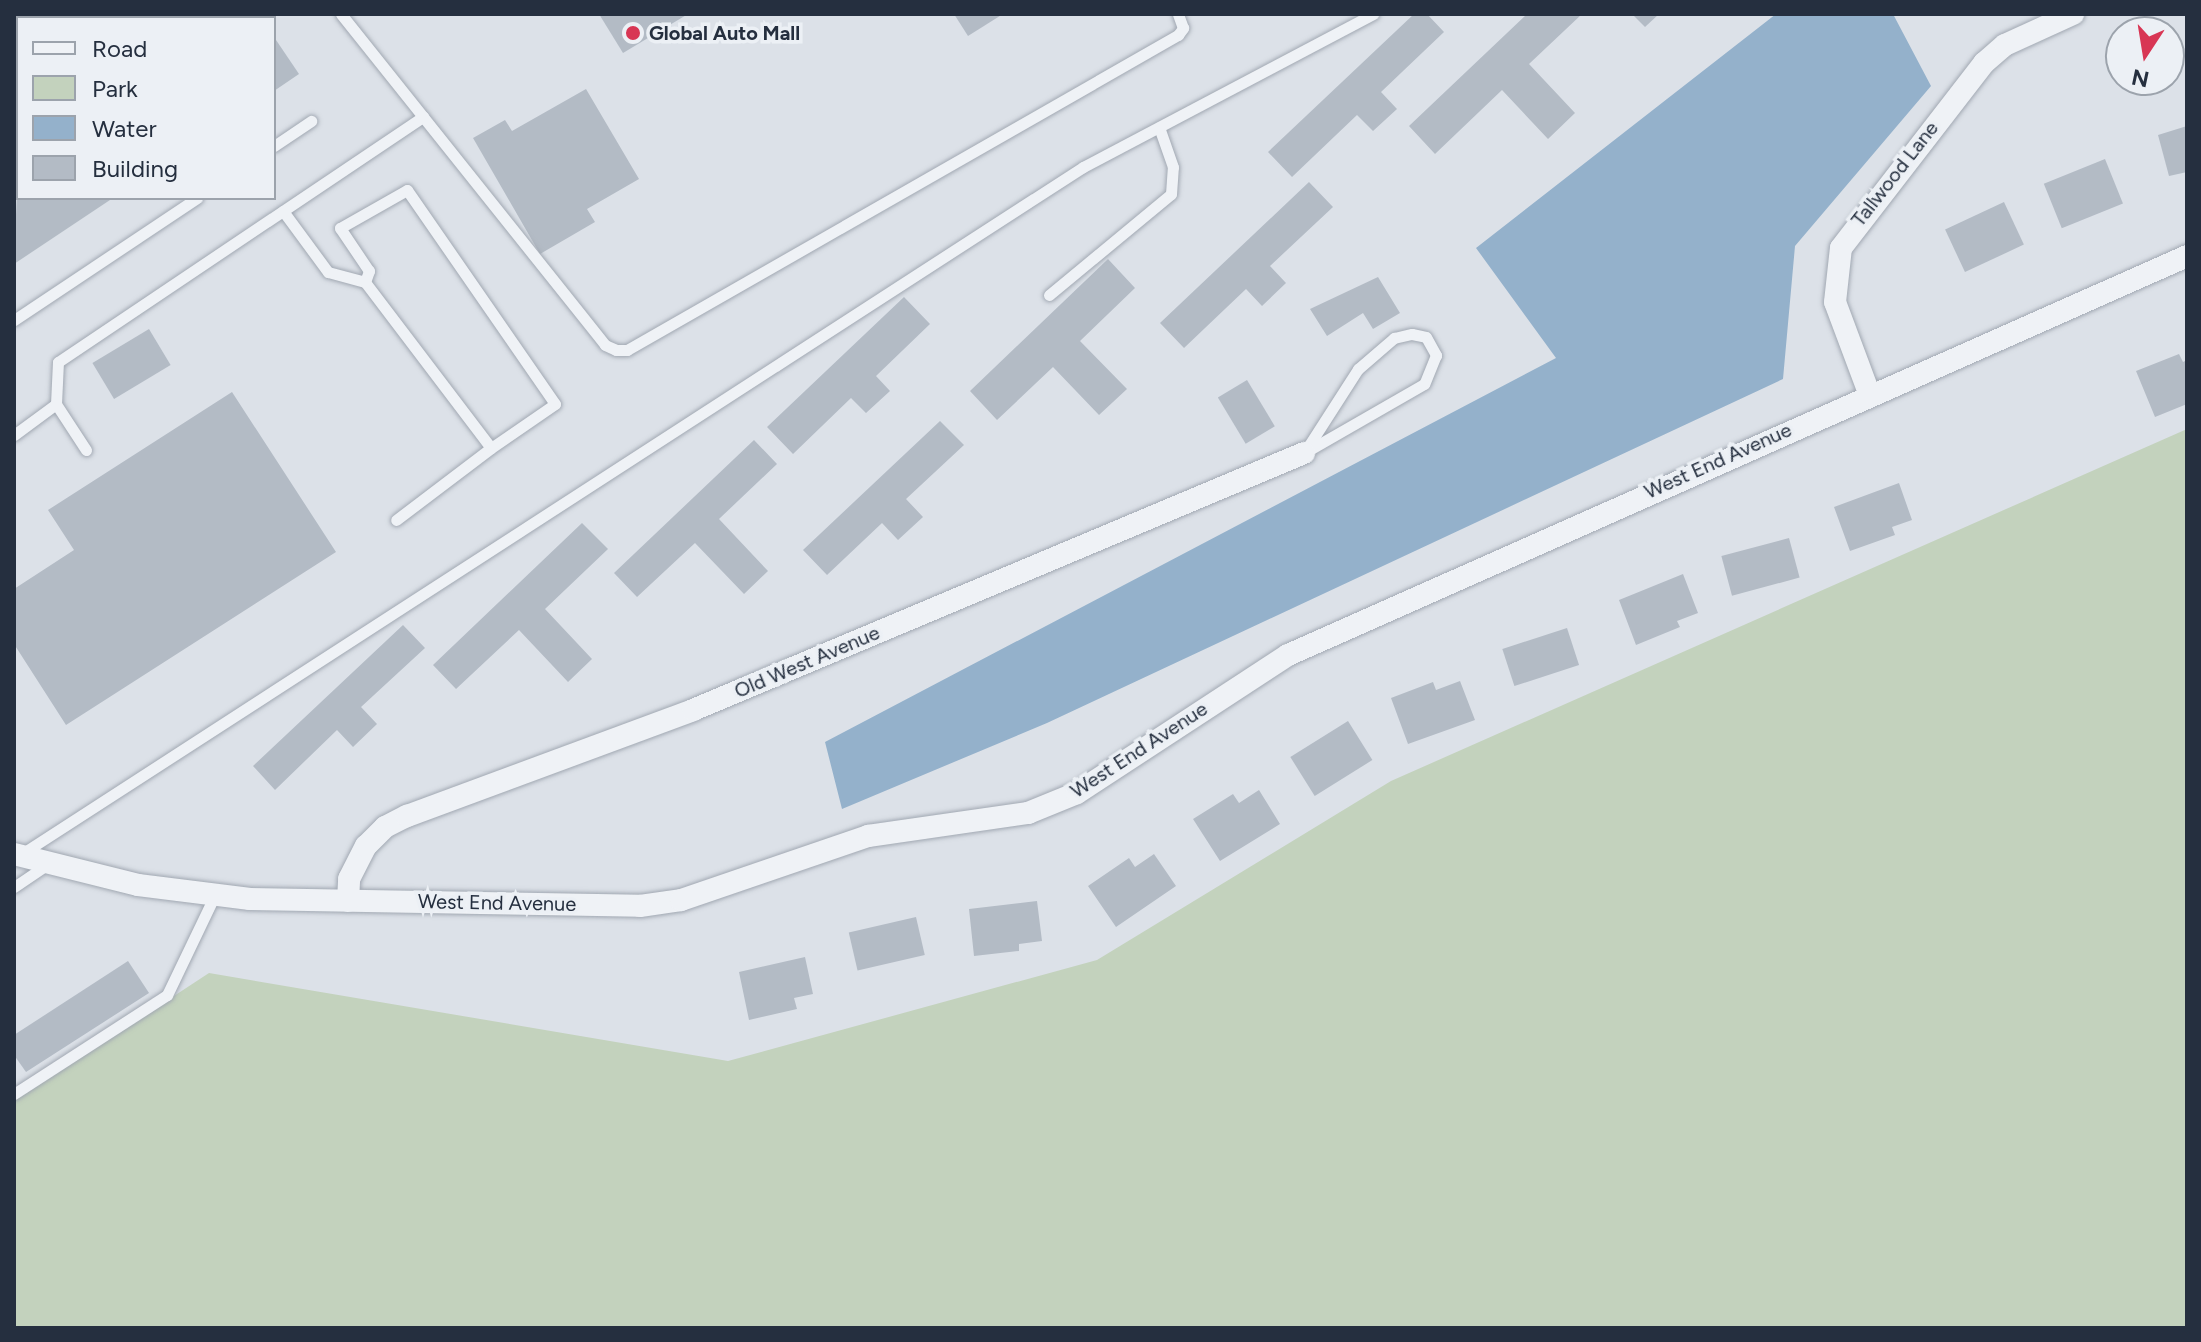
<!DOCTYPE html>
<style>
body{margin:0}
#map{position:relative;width:2201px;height:1342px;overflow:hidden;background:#dce1e8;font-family:Figtree,sans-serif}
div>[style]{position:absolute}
.green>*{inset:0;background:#c3d2bd}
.water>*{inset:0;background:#94b1cb}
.building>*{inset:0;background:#b3bbc5;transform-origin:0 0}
.roads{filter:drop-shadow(0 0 2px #a1a8b2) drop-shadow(0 0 2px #a1a8b2)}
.lane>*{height:11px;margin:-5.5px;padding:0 5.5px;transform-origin:5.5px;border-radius:5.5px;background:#eff2f6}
.street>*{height:22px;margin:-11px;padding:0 11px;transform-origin:11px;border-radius:11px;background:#eff2f6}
.dots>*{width:22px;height:22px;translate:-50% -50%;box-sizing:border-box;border:4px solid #ecf0f5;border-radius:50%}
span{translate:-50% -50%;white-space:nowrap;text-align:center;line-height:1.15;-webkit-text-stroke:7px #ecf0f5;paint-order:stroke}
.poi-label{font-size:20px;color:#252f3f;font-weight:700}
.left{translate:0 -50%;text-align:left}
.street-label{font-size:20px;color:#252f3f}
.frame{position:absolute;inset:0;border:16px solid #252f3f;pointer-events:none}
.legend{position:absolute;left:16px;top:16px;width:260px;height:184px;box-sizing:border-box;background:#ecf0f5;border:2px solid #9ca3ac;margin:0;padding:10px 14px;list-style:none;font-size:24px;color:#252f3f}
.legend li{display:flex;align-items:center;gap:16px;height:40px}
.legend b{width:40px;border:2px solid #9ca3ac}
.north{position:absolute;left:2105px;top:16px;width:80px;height:80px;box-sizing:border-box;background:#ecf0f5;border:2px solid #9ca3ac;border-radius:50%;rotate:192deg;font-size:22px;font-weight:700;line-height:32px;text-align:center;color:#252f3f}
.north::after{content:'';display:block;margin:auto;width:28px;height:36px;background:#d83654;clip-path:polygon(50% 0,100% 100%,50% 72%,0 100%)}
</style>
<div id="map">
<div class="green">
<div style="clip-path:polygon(2187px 429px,2187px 1328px,14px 1328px,14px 1101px,209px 973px,728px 1061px,1097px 960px,1391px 781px)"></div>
</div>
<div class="water">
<div style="clip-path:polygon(1776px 14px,1893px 14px,1931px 86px,1795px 246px,1783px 379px,1047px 723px,842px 809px,825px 742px,1556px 358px,1476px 248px)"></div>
</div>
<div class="building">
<div style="clip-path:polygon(243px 14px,258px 14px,261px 18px,237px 18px)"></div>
<div style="clip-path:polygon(599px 14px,688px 14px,623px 53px)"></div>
<div style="clip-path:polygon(954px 14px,1003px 14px,968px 36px)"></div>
<div style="clip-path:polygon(1414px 14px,1427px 14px,1444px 32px,1381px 92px,1397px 109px,1373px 131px,1357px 115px,1292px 177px,1268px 152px)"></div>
<div style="clip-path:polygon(1527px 14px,1582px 14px,1529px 64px,1575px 113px,1548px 139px,1502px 90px,1435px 154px,1409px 126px)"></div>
<div style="clip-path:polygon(1632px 14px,1659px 14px,1645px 27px)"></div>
<div style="clip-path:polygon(274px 37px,299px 74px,274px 91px)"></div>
<div style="clip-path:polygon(586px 89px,639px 179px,587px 209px,595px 222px,540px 254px,473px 138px,505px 120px,512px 131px)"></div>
<div style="clip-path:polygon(2187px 126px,2187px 172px,2169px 176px,2158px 135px)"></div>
<div style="left:2105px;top:159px;width:48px;height:66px;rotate:68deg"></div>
<div style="clip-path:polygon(18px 165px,18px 198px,113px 198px,14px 264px)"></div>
<div style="clip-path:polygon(1309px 182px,1333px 207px,1270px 266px,1286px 283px,1262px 306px,1246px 289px,1184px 348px,1160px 323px)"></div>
<div style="left:2004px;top:202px;width:47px;height:65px;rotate:65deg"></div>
<div style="clip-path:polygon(1108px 259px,1135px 288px,1080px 341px,1127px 389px,1099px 415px,1053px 367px,997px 420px,970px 391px)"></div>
<div style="clip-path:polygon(1378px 277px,1400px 313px,1373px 329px,1363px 313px,1327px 336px,1310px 309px)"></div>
<div style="clip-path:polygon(904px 297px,930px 324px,876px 376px,890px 391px,866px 413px,851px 398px,793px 454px,767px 427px)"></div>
<div style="left:149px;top:329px;width:42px;height:66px;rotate:59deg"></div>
<div style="clip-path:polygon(2179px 354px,2183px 362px,2187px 360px,2187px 404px,2155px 417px,2136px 371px)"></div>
<div style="left:1247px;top:380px;width:54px;height:34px;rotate:59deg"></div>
<div style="clip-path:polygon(232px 392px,336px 552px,66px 725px,14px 644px,14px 589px,74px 550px,48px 510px)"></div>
<div style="clip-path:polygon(940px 421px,964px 445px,906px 499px,923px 517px,898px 540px,882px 523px,827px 575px,803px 550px)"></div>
<div style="clip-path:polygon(754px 440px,777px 464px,719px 519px,768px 571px,744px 594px,695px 543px,637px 597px,614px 573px)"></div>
<div style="clip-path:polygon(1899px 483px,1912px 520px,1892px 527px,1895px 535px,1850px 551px,1834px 507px)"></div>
<div style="clip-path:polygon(582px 523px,608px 549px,545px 609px,592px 659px,568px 682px,519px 630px,456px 689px,433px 665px)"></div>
<div style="left:1789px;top:538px;width:41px;height:70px;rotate:75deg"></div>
<div style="clip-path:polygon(1683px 574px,1698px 613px,1677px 621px,1680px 627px,1636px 645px,1619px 600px)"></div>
<div style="clip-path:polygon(403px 625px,425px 648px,361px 707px,377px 724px,353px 747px,337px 730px,275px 790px,253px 766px)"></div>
<div style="left:1567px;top:628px;width:39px;height:68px;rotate:72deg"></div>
<div style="clip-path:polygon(1460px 681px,1475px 720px,1408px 744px,1391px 698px,1433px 682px,1436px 690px)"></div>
<div style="left:1348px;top:721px;width:46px;height:68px;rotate:58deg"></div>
<div style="clip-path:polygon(1259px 790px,1280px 824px,1220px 861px,1193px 819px,1233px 794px,1239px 803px)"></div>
<div style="clip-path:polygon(1154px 854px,1176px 886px,1116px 927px,1088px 886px,1129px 858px,1135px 867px)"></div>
<div style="clip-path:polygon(1037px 901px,1042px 941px,1019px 944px,1019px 951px,974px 956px,969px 909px)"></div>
<div style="left:916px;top:917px;width:39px;height:69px;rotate:77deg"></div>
<div style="clip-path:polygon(805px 957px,813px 994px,794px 998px,797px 1009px,749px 1020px,739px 972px)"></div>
<div style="clip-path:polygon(128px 961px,149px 993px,26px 1072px,14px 1055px,14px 1035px)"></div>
</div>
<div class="roads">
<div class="lane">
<div style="left:341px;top:14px;width:423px;rotate:51.4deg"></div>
<div style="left:605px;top:345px;width:12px;rotate:24deg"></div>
<div style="left:616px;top:350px;width:11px"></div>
<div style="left:627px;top:350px;width:635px;rotate:-29.76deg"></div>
<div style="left:1178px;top:35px;width:9px;rotate:-54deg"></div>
<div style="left:1183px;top:28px;width:15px;rotate:-110deg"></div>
<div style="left:14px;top:17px;width:5px;rotate:-37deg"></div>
<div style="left:145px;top:18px;width:7px;rotate:-34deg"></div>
<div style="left:14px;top:100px;width:4px;rotate:-27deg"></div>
<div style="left:274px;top:146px;width:45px;rotate:-34deg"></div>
<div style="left:283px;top:211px;width:76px;rotate:53.6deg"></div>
<div style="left:328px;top:272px;width:38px;rotate:15deg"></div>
<div style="left:365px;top:282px;width:208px;rotate:52.8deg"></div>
<div style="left:491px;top:448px;width:119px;rotate:142.8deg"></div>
<div style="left:365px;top:282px;width:12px;rotate:-70deg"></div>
<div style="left:369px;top:271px;width:52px;rotate:-124deg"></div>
<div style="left:340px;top:228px;width:77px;rotate:-29.6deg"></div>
<div style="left:407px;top:190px;width:260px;rotate:55.3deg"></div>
<div style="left:555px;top:404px;width:78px;rotate:145.5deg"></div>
<div style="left:1049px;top:295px;width:158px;rotate:-39.6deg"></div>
<div style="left:1171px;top:194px;width:27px;rotate:-86deg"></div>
<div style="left:1173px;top:167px;width:42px;rotate:-109.3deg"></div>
<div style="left:14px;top:320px;width:220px;rotate:-33.7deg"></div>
<div style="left:1412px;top:334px;width:14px;rotate:12deg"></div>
<div style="left:1426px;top:337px;width:21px;rotate:61deg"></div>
<div style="left:1436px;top:355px;width:31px;rotate:112deg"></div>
<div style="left:1424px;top:384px;width:138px;rotate:150.1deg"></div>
<div style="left:1304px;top:453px;width:100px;rotate:-57.3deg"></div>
<div style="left:1358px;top:369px;width:48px;rotate:-40.7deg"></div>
<div style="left:1394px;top:338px;width:18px;rotate:-13deg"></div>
<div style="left:56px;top:404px;width:42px;rotate:-87.3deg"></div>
<div style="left:58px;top:362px;width:440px;rotate:-33.9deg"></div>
<div style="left:14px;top:435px;width:52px;rotate:-36.4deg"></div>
<div style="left:56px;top:404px;width:55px;rotate:56.9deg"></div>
<div style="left:23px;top:853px;width:1263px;rotate:-32.91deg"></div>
<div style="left:1083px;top:167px;width:328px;rotate:-27.8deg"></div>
<div style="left:14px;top:887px;width:41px;rotate:-34.1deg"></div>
<div style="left:14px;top:1094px;width:182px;rotate:-32.9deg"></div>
<div style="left:167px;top:995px;width:111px;rotate:-64.4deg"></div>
</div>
<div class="street">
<div style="left:1869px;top:393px;width:97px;rotate:-110.5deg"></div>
<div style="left:1835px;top:302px;width:54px;rotate:-83.7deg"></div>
<div style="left:1841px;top:248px;width:234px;rotate:-52.3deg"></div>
<div style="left:1984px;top:63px;width:28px;rotate:-41deg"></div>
<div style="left:2005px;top:45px;width:75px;rotate:-24.5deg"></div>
<div style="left:14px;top:854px;width:128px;rotate:14deg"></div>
<div style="left:138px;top:885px;width:113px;rotate:7.1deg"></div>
<div style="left:250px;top:899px;width:390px;rotate:1deg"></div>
<div style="left:640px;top:906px;width:41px;rotate:-8.3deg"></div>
<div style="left:681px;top:900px;width:198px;rotate:-18.9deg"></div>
<div style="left:868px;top:836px;width:162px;rotate:-8.2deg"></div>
<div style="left:1028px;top:813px;width:53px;rotate:-22.2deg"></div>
<div style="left:1077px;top:793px;width:252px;rotate:-33.2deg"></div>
<div style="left:1288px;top:655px;width:984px;rotate:-23.93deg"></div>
<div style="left:348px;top:901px;width:22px;rotate:-87deg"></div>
<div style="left:349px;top:879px;width:37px;rotate:-63deg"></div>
<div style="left:366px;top:846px;width:27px;rotate:-45deg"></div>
<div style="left:385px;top:827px;width:25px;rotate:-27deg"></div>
<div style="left:407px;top:816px;width:305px;rotate:-20.3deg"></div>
<div style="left:693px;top:710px;width:663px;rotate:-22.81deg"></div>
</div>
</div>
<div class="dots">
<div style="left:633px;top:33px;background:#d83654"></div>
</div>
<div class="poi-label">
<span class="left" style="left:649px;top:33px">Global Auto Mall</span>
</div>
<div class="street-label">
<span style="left:1895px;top:174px;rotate:-52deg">Tallwood Lane</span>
<span style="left:1718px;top:461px;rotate:-24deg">West End Avenue</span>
<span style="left:807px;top:662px;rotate:-23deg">Old West Avenue</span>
<span style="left:1139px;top:750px;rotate:-33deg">West End Avenue</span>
<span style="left:497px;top:903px;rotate:1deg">West End Avenue</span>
</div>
<div class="frame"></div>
<ul class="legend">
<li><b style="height:10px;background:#eff2f6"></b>Road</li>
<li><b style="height:22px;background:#c3d2bd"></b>Park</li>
<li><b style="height:22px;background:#94b1cb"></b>Water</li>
<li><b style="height:22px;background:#b3bbc5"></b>Building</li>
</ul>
<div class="north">N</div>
</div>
